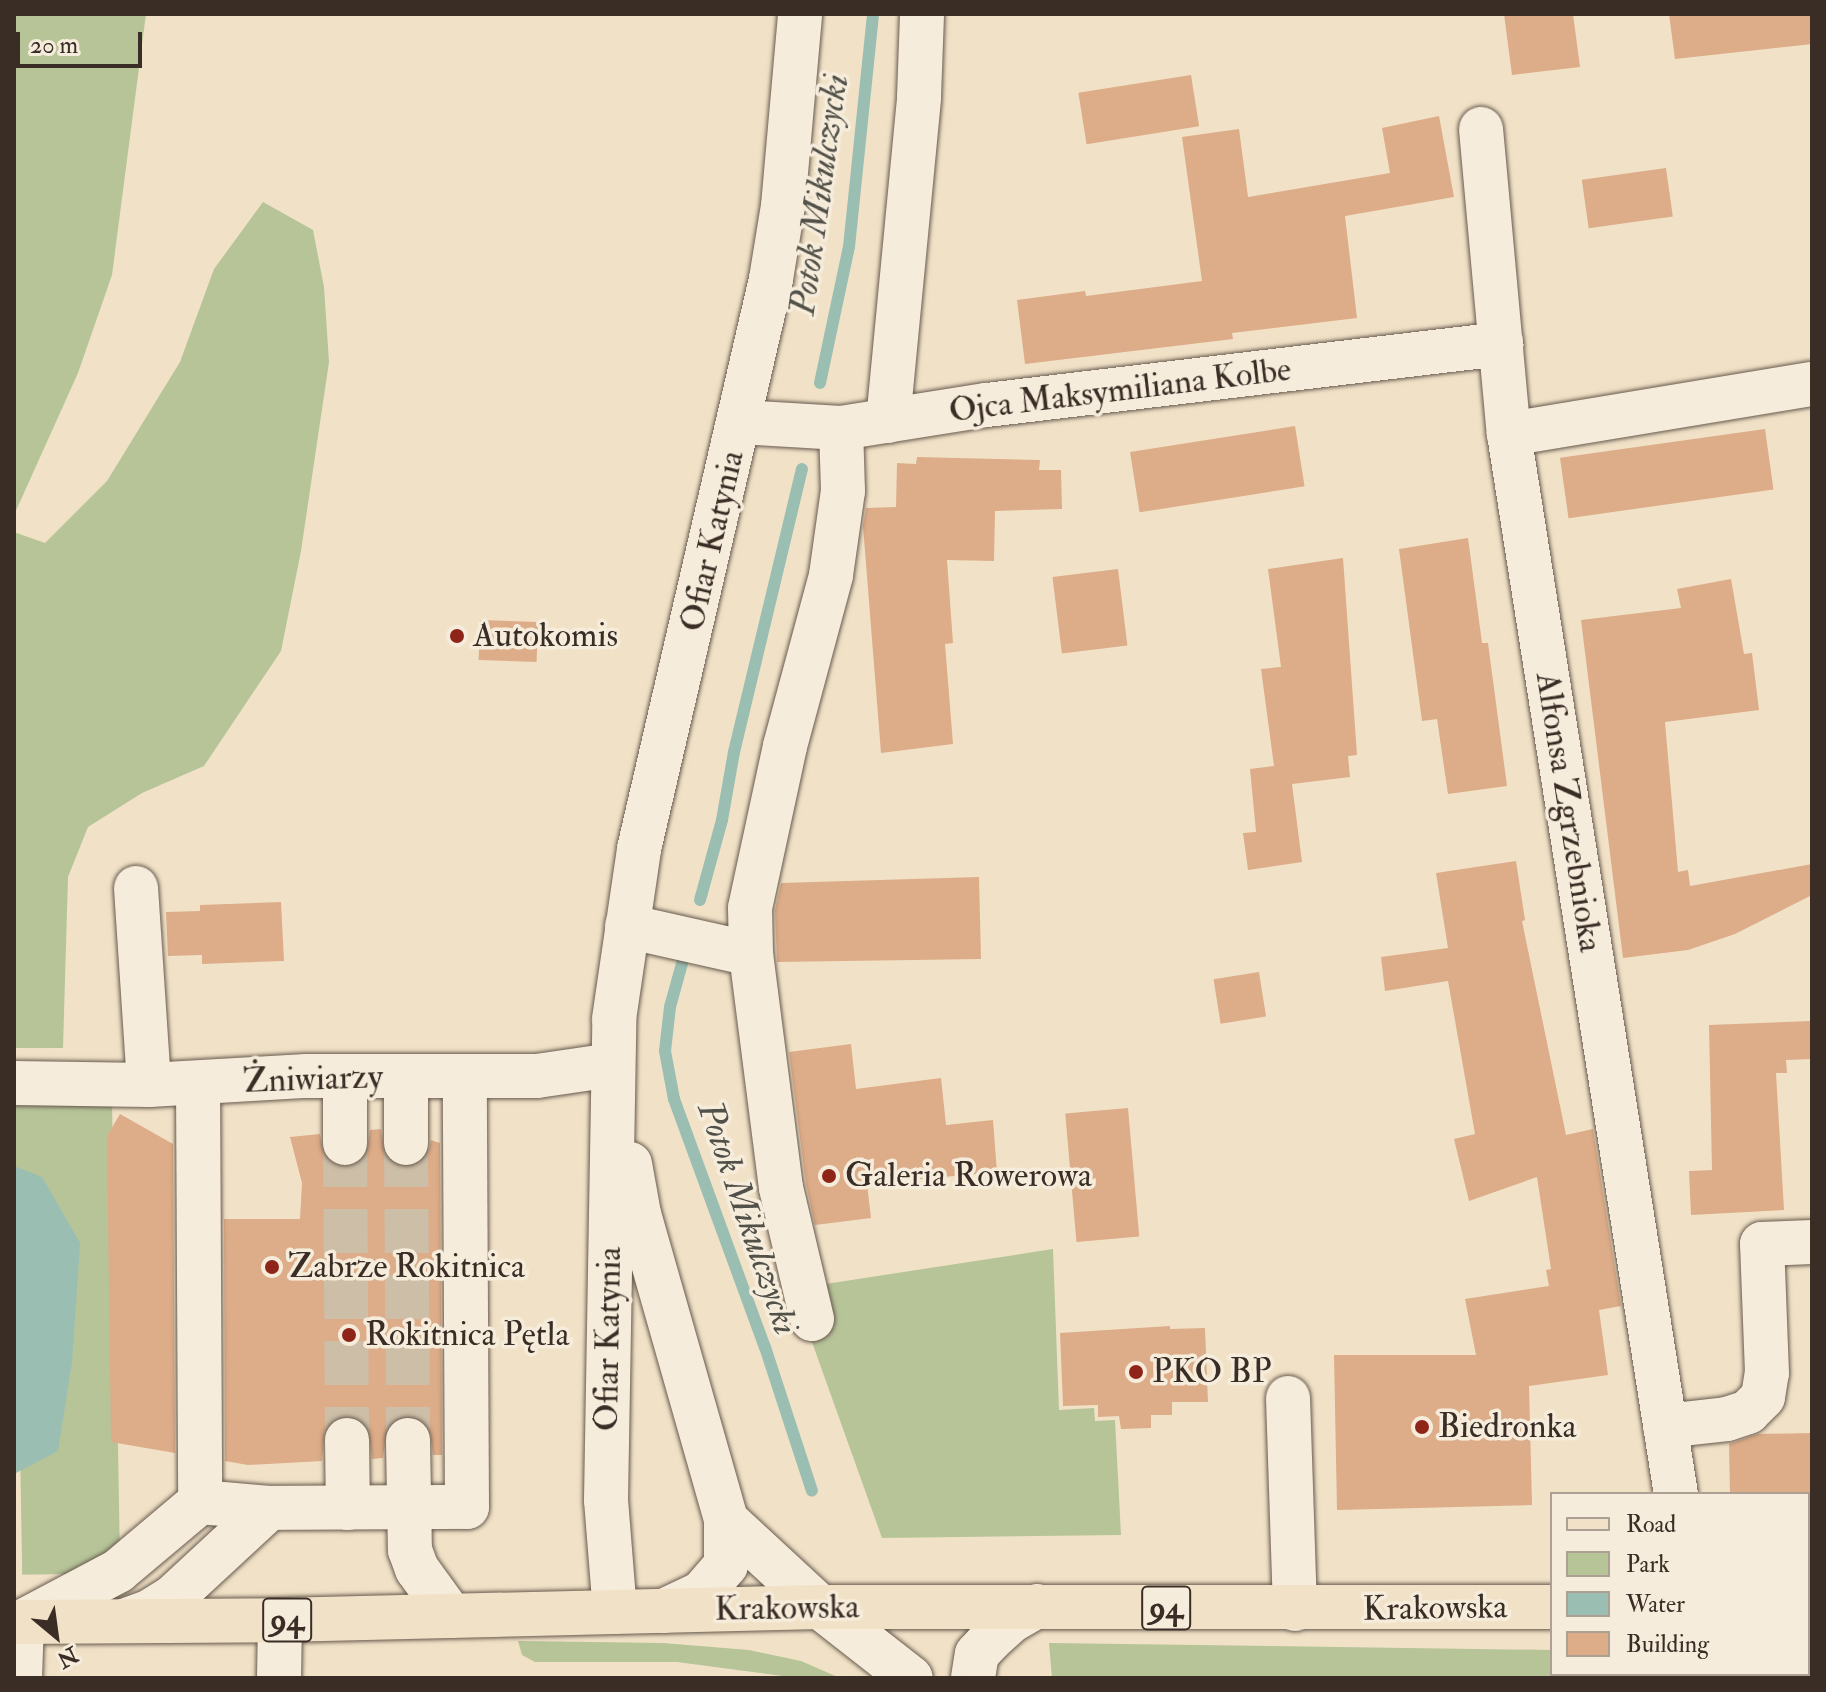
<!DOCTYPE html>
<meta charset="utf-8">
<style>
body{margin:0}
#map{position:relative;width:1826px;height:1692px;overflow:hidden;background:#f1e2c7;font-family:"IM FELL Double Pica",serif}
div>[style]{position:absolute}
.green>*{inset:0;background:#b6c498;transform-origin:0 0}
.water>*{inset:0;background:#9bbeb2}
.stream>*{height:12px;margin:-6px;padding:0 6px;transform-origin:6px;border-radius:6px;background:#9bbeb2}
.building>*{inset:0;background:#ddac88;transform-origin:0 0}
.minor-tunnel>*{height:44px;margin-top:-22px;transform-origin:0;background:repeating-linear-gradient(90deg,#ccbea7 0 44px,transparent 0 66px)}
.roads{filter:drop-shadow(0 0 2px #685a4e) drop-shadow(0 0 2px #685a4e)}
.minor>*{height:44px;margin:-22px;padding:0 22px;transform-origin:22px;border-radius:22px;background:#f6ecdb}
.major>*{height:44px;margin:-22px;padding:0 22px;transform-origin:22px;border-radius:22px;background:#f1e2c7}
.dots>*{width:22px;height:22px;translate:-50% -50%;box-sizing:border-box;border:4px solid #f6ecdb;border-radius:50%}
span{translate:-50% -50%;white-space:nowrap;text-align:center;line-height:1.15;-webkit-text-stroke:7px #f6ecdb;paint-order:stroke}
.shield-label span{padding:2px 6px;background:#f6ecdb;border:2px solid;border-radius:6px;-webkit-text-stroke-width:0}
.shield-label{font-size:32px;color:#3a2d26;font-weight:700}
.street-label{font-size:34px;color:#3a2d26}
.poi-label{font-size:34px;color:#3a2d26}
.left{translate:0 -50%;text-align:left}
.water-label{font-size:36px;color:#525149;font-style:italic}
.frame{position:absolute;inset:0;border:16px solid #3a2d26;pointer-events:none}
.legend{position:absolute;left:1550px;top:1492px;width:260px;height:184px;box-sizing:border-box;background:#f6ecdb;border:2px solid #aba093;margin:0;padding:10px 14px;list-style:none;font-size:24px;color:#3a2d26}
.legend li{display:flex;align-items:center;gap:16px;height:40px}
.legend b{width:40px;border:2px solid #aba093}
.north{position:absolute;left:16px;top:1596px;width:80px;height:80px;-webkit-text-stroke:6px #f6ecdb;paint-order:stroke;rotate:151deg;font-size:22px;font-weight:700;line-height:32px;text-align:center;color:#3a2d26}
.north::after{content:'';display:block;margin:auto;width:28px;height:36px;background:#3a2d26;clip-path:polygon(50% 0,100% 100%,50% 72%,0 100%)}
.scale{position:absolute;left:16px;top:32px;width:126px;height:36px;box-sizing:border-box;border:4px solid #3a2d26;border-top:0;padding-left:10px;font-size:24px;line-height:28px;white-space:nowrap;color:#3a2d26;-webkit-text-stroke:6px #f6ecdb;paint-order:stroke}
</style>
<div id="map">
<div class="green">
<div style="clip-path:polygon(14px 14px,146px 14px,112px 275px,78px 373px,14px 515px)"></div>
<div style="clip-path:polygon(263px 202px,313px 230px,324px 287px,329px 362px,301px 551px,281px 651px,204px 766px,142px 793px,88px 827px,68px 877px,63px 1048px,14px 1048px,14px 532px,45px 543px,107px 481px,180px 362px,214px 269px)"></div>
<div style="left:112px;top:1102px;width:471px;height:98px;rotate:89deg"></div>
<div style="clip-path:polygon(1053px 1249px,1059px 1410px,1094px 1408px,1095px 1421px,1115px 1420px,1121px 1535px,882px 1538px,793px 1289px)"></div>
<div style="clip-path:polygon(518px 1641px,663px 1643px,749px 1650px,801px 1661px,840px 1678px,798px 1678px,677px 1662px,535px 1662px,522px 1655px)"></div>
<div style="clip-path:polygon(1049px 1643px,1552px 1650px,1552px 1674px,1808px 1674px,1808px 1654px,1812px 1654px,1812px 1678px,1052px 1678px)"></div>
</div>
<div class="water">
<div style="clip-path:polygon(14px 1166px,42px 1177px,80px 1243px,72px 1362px,58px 1451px,14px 1474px)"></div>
</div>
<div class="stream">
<div style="left:820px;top:383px;width:139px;rotate:-78deg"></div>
<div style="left:849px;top:247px;width:234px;rotate:-84.1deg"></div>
<div style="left:700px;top:900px;width:83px;rotate:-74.6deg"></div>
<div style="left:722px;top:820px;width:69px;rotate:-80deg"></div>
<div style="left:734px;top:752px;width:291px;rotate:-76.5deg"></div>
<div style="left:683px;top:960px;width:49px;rotate:105.5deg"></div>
<div style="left:670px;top:1007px;width:44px;rotate:96.5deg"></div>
<div style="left:665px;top:1051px;width:49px;rotate:79.4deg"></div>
<div style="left:674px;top:1099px;width:264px;rotate:69.9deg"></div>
<div style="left:765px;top:1347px;width:151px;rotate:71.9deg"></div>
</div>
<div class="building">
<div style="clip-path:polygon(1504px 14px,1573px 14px,1580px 67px,1512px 75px)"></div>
<div style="clip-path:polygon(1669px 14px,1812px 14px,1812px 44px,1675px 59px)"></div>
<div style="left:1191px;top:75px;width:52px;height:114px;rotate:81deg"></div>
<div style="clip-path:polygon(1439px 116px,1454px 197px,1345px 216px,1357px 318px,1232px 333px,1233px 339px,1025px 364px,1017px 300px,1085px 291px,1086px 296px,1202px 281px,1182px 137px,1239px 129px,1248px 197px,1390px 173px,1382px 128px)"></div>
<div style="left:1666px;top:168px;width:49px;height:85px;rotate:82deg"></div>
<div style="left:1295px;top:426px;width:61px;height:167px;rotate:81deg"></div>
<div style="left:1765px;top:429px;width:61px;height:207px;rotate:82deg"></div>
<div style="clip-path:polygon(917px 457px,1040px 460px,1039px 470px,1061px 470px,1062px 509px,995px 511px,994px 561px,947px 560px,953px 643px,945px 644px,953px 744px,881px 753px,863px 526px,866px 508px,896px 507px,897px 463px,916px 464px)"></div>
<div style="clip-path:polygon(1468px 538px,1482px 643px,1488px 643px,1507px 786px,1448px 794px,1437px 719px,1422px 721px,1399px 549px)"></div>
<div style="clip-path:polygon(1343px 558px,1357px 755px,1348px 756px,1350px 777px,1292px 784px,1302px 862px,1248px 870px,1243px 833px,1256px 832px,1250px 769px,1274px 766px,1261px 669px,1281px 667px,1268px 569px)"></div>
<div style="left:1118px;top:569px;width:77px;height:66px;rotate:83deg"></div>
<div style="clip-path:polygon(1731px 579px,1744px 654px,1752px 653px,1759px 710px,1665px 722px,1678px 872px,1688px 870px,1690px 886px,1812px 864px,1812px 895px,1735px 934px,1688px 950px,1623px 958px,1581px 620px,1681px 608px,1677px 589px)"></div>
<div style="left:480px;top:620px;width:58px;height:40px;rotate:2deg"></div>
<div style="clip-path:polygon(1516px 861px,1525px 920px,1522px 921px,1566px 1135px,1593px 1129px,1621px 1306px,1599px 1310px,1608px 1375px,1529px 1386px,1532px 1505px,1337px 1510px,1334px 1355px,1476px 1355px,1465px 1299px,1549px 1286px,1546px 1270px,1551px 1269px,1537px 1177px,1469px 1201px,1454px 1139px,1475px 1134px,1448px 981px,1385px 991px,1381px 957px,1448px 948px,1436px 873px)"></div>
<div style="clip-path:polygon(979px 877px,981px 959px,777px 962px,775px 910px,781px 883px)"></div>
<div style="clip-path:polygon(281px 902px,284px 961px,202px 964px,202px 955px,168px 956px,166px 912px,200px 911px,200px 905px)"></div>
<div style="left:1259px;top:972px;width:45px;height:46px;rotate:81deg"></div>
<div style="clip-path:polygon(1812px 1021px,1812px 1059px,1786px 1060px,1787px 1073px,1776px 1073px,1784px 1210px,1691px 1215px,1689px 1171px,1712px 1170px,1709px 1025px)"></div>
<div style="clip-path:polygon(851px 1044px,856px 1089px,941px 1078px,946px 1125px,993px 1120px,997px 1172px,867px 1184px,871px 1218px,815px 1225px,806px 1184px,789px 1052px)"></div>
<div style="left:1128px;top:1108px;width:129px;height:63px;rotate:85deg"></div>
<div style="clip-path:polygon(120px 1114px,173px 1144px,175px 1453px,111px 1442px,107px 1136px)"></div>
<div style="clip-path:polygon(381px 1129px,385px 1156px,394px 1165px,405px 1168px,418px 1165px,427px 1156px,431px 1140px,440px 1143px,442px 1455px,433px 1455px,429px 1426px,419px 1418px,407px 1415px,396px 1418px,387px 1427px,383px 1458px,372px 1459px,368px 1427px,358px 1418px,346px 1415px,334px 1419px,325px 1429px,322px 1461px,248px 1465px,225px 1461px,224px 1219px,300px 1219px,302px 1183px,290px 1137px,320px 1134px,324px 1156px,333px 1165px,346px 1168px,357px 1165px,366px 1156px,370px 1130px)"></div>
<div style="clip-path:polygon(1170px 1326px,1170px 1329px,1205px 1328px,1208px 1402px,1172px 1402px,1172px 1415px,1151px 1415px,1151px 1428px,1121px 1429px,1119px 1416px,1098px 1417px,1098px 1405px,1063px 1406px,1060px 1333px)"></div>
<div style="clip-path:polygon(1812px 1433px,1812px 1494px,1730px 1494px,1729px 1444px,1758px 1434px)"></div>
</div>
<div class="minor-tunnel">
<div style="left:345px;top:1143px;width:297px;rotate:89.6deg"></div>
<div style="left:406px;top:1143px;width:297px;rotate:89.6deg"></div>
</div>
<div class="roads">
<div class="minor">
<div style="left:1481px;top:129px;width:306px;rotate:84.8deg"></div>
<div style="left:1509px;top:434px;width:1073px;rotate:81.05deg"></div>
<div style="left:888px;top:421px;width:325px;rotate:-84.5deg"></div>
<div style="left:919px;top:97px;width:83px;rotate:-87.9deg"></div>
<div style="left:740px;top:422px;width:101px;rotate:3.4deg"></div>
<div style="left:841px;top:428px;width:148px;rotate:-9deg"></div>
<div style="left:987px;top:405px;width:518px;rotate:-6.77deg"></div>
<div style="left:1509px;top:434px;width:307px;rotate:-9.4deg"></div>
<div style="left:136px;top:888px;width:197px;rotate:86.2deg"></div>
<div style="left:627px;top:926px;width:127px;rotate:12.7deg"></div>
<div style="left:345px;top:1076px;width:67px;rotate:90deg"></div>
<div style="left:406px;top:1077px;width:66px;rotate:90deg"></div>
<div style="left:14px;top:1083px;width:135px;rotate:0.8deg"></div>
<div style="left:149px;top:1085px;width:158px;rotate:-3.3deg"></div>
<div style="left:307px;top:1076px;width:230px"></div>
<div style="left:537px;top:1076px;width:76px;rotate:-8.3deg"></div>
<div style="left:198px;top:1083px;width:419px;rotate:89.7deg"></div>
<div style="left:630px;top:1164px;width:51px;rotate:79.8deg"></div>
<div style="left:639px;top:1214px;width:318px;rotate:74.1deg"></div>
<div style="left:726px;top:1520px;width:45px;rotate:90deg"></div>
<div style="left:726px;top:1565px;width:37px;rotate:131deg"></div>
<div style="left:702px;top:1593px;width:42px;rotate:154.7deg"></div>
<div style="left:812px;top:1319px;width:135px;rotate:-103.3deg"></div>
<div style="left:781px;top:1188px;width:236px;rotate:-97.3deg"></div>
<div style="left:751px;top:954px;width:46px;rotate:-91.2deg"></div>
<div style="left:750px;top:908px;width:166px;rotate:-77.8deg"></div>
<div style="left:785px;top:746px;width:177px;rotate:-74.9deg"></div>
<div style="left:831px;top:575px;width:85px;rotate:-81.9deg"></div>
<div style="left:843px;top:491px;width:63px;rotate:-91.8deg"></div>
<div style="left:1288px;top:1398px;width:211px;rotate:88.1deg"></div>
<div style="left:1665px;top:1426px;width:62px;rotate:-6.4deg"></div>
<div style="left:1727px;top:1419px;width:22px;rotate:-18deg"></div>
<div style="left:1748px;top:1412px;width:21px;rotate:-45deg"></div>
<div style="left:1763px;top:1397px;width:24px;rotate:-81deg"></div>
<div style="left:1767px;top:1373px;width:129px;rotate:-92.2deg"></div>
<div style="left:1762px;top:1244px;width:50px;rotate:-2.3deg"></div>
<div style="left:347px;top:1440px;width:68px;rotate:89.2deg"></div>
<div style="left:408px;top:1440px;width:110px;rotate:89deg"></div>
<div style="left:410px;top:1550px;width:20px;rotate:70deg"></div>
<div style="left:417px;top:1569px;width:58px;rotate:54.1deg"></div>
<div style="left:726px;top:1520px;width:128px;rotate:42.8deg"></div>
<div style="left:820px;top:1607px;width:115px;rotate:38deg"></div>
<div style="left:615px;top:1612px;width:112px;rotate:-94.6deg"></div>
<div style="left:606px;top:1500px;width:481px;rotate:-89deg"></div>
<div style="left:614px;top:1019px;width:172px;rotate:-81.6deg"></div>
<div style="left:639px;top:849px;width:585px;rotate:-76.96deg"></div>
<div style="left:771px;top:279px;width:74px;rotate:-80.7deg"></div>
<div style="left:783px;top:206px;width:193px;rotate:-84.9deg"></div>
<div style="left:124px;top:1621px;width:27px;rotate:-20deg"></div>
<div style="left:149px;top:1612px;width:28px;rotate:-32deg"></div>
<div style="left:173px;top:1597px;width:131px;rotate:-42.8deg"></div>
<div style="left:20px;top:1678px;width:56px;rotate:-88deg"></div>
<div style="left:22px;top:1622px;width:109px;rotate:-28deg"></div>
<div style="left:118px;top:1571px;width:107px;rotate:-40.1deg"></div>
<div style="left:200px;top:1502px;width:69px;rotate:5deg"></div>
<div style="left:269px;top:1508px;width:198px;rotate:-0.3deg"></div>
<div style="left:467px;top:1507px;width:430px;rotate:-90.3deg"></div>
<div style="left:279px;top:1678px;width:58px;rotate:-89deg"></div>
<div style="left:973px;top:1678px;width:24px;rotate:-81deg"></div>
<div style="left:977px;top:1654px;width:19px;rotate:-47deg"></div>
<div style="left:990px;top:1640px;width:28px;rotate:-42deg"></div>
<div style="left:1011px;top:1621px;width:30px;rotate:-30deg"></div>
</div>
<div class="major">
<div style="left:1808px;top:1605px;width:4px"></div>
<div style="left:14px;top:1622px;width:266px;rotate:-0.4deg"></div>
<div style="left:280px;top:1620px;width:540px;rotate:-1.38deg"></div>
<div style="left:820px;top:1607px;width:732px"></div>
</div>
</div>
<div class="dots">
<div style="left:457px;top:636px;background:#8f2418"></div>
<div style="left:829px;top:1176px;background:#8f2418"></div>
<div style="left:272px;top:1267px;background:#8f2418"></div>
<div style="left:349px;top:1335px;background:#8f2418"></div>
<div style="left:1136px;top:1372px;background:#8f2418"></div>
<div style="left:1422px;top:1427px;background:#8f2418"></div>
</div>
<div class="shield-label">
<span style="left:1166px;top:1608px">94</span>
<span style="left:287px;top:1620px">94</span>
</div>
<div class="street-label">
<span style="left:1120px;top:390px;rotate:-7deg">Ojca Maksymiliana Kolbe</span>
<span style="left:712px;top:541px;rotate:-77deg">Ofiar Katynia</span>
<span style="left:1569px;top:812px;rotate:81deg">Alfonsa Zgrzebnioka</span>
<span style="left:313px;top:1079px;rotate:-2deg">Żniwiarzy</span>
<span style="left:608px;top:1339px;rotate:-89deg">Ofiar Katynia</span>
<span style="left:787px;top:1608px;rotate:-1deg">Krakowska</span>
<span style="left:1435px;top:1608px;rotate:-1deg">Krakowska</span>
</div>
<div class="poi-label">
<span class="left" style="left:473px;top:636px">Autokomis</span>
<span class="left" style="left:845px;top:1176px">Galeria Rowerowa</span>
<span class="left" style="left:288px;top:1267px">Zabrze Rokitnica</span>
<span class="left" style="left:365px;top:1335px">Rokitnica Pętla</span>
<span class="left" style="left:1152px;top:1372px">PKO BP</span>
<span class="left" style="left:1438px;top:1427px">Biedronka</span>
</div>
<div class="water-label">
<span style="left:819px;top:195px;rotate:-82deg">Potok Mikulczycki</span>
<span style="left:748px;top:1218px;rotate:71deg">Potok Mikulczycki</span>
</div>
<div class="frame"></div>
<ul class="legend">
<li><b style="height:10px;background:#f1e2c7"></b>Road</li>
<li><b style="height:22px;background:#b6c498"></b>Park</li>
<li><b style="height:22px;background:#9bbeb2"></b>Water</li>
<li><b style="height:22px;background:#ddac88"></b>Building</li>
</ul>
<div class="north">N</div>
<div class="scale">20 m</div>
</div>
